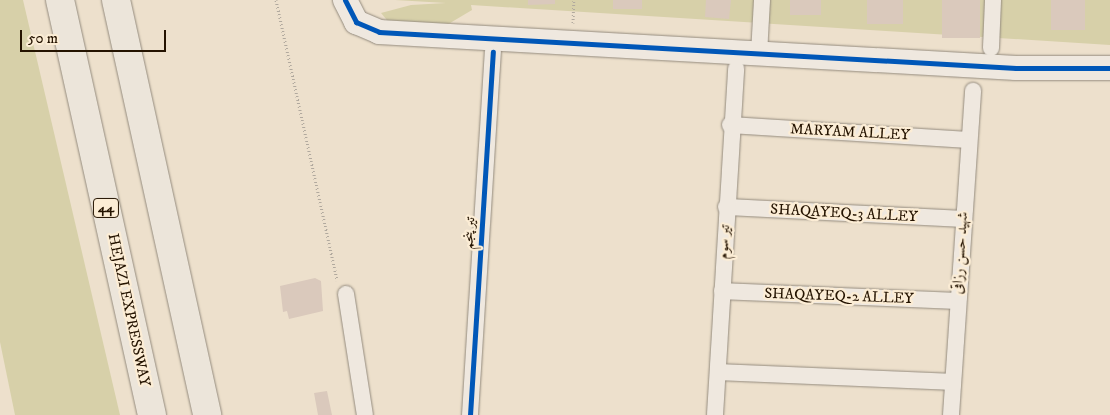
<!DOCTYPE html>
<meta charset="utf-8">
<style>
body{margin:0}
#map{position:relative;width:1110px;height:415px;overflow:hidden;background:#ede0cc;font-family:"IM FELL DW Pica",Amiri,serif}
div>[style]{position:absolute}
.green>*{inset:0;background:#d7d0a9}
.building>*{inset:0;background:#dac9bc;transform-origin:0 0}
.path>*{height:3px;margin-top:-1.5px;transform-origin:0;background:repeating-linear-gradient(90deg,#b1a99e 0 1px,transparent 0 3.5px)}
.roads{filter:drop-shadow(0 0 1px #948b7e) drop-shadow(0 0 1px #948b7e)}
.street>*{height:16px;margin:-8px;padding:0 8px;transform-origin:8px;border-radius:8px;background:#efe8df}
.secondary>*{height:24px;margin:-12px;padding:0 12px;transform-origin:12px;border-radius:12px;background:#efe8df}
.highway>*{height:28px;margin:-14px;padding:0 14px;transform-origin:14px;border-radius:14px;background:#ece5da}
.cycleway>*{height:5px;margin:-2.5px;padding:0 2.5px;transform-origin:2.5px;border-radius:2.5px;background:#0057b8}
span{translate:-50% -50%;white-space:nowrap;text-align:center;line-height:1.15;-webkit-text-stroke:4.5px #fcedd5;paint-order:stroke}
.shield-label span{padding:1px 4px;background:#fcedd5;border:1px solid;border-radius:4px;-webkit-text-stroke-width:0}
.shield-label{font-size:14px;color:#241300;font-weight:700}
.street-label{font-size:15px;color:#241300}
.scale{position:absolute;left:20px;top:30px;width:146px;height:22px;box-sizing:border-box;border:2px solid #241300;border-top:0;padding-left:6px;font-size:15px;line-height:18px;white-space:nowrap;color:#241300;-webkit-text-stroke:4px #fcedd5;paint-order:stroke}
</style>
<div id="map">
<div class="green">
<div style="clip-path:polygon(0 0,23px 0,120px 415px,15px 415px,0 342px)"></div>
<div style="clip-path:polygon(395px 0,1110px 0,1110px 45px,471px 5px,472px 10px,440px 29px,391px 25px,381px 13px,411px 5px,446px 3px)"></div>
</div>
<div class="building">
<div style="clip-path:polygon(528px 0,555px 0,555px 4px,528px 5px)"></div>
<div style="left:613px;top:0;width:29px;height:9px"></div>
<div style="clip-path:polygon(706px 0,731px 0,729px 19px,705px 17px)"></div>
<div style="left:790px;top:0;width:31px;height:15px"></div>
<div style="left:867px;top:0;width:36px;height:24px"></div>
<div style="left:942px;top:0;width:38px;height:38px"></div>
<div style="left:1051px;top:0;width:34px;height:30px"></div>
<div style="clip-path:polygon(315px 278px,321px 281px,323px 311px,289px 319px,287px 311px,283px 312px,280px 286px)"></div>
<div style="clip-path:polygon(327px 391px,332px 415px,318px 415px,314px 393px)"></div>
</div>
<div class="path">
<div style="left:276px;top:0;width:287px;rotate:77.7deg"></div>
<div style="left:573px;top:23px;width:23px;rotate:-88deg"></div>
</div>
<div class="roads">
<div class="street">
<div style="left:991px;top:48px;width:48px;rotate:-87.6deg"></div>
<div style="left:759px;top:54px;width:54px;rotate:-86.8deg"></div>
<div style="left:730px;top:125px;width:239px;rotate:3.6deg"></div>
<div style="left:726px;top:207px;width:235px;rotate:2.9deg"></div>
<div style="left:722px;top:291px;width:234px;rotate:2.4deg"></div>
<div style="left:346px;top:294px;width:122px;rotate:81.1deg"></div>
<div style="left:719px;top:372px;width:234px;rotate:2.4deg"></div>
<div style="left:470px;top:415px;width:364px;rotate:-86.4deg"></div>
<div style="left:715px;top:415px;width:347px;rotate:-86.5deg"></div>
<div style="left:951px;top:415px;width:325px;rotate:-86.1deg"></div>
</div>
<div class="secondary">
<div style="left:345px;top:0;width:25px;rotate:63deg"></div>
<div style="left:356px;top:22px;width:25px;rotate:23deg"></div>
<div style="left:379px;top:32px;width:638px;rotate:3.23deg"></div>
<div style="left:1016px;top:68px;width:94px"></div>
</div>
<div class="highway">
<div style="left:60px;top:0;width:425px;rotate:77.5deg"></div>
<div style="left:116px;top:0;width:425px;rotate:77.6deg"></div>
</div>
</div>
<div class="cycleway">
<div style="left:345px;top:0;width:25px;rotate:63deg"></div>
<div style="left:356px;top:22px;width:25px;rotate:23deg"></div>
<div style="left:379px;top:32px;width:638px;rotate:3.23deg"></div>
<div style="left:1016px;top:68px;width:94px"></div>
<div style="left:470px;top:415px;width:364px;rotate:-86.4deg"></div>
</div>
<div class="shield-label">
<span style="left:106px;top:208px">44</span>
</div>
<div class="street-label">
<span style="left:850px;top:132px;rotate:3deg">MARYAM ALLEY</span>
<span style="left:844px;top:213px;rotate:3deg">SHAQAYEQ-3 ALLEY</span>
<span style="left:469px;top:233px;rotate:-86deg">تیر پنجم</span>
<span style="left:724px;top:242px;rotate:-87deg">تیر سوم</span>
<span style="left:960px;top:253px;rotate:-86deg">شهید حسن رزاقی</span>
<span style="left:839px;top:296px;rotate:2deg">SHAQAYEQ-2 ALLEY</span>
<span style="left:129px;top:310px;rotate:78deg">HEJAZI EXPRESSWAY</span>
</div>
<div class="scale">50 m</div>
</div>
